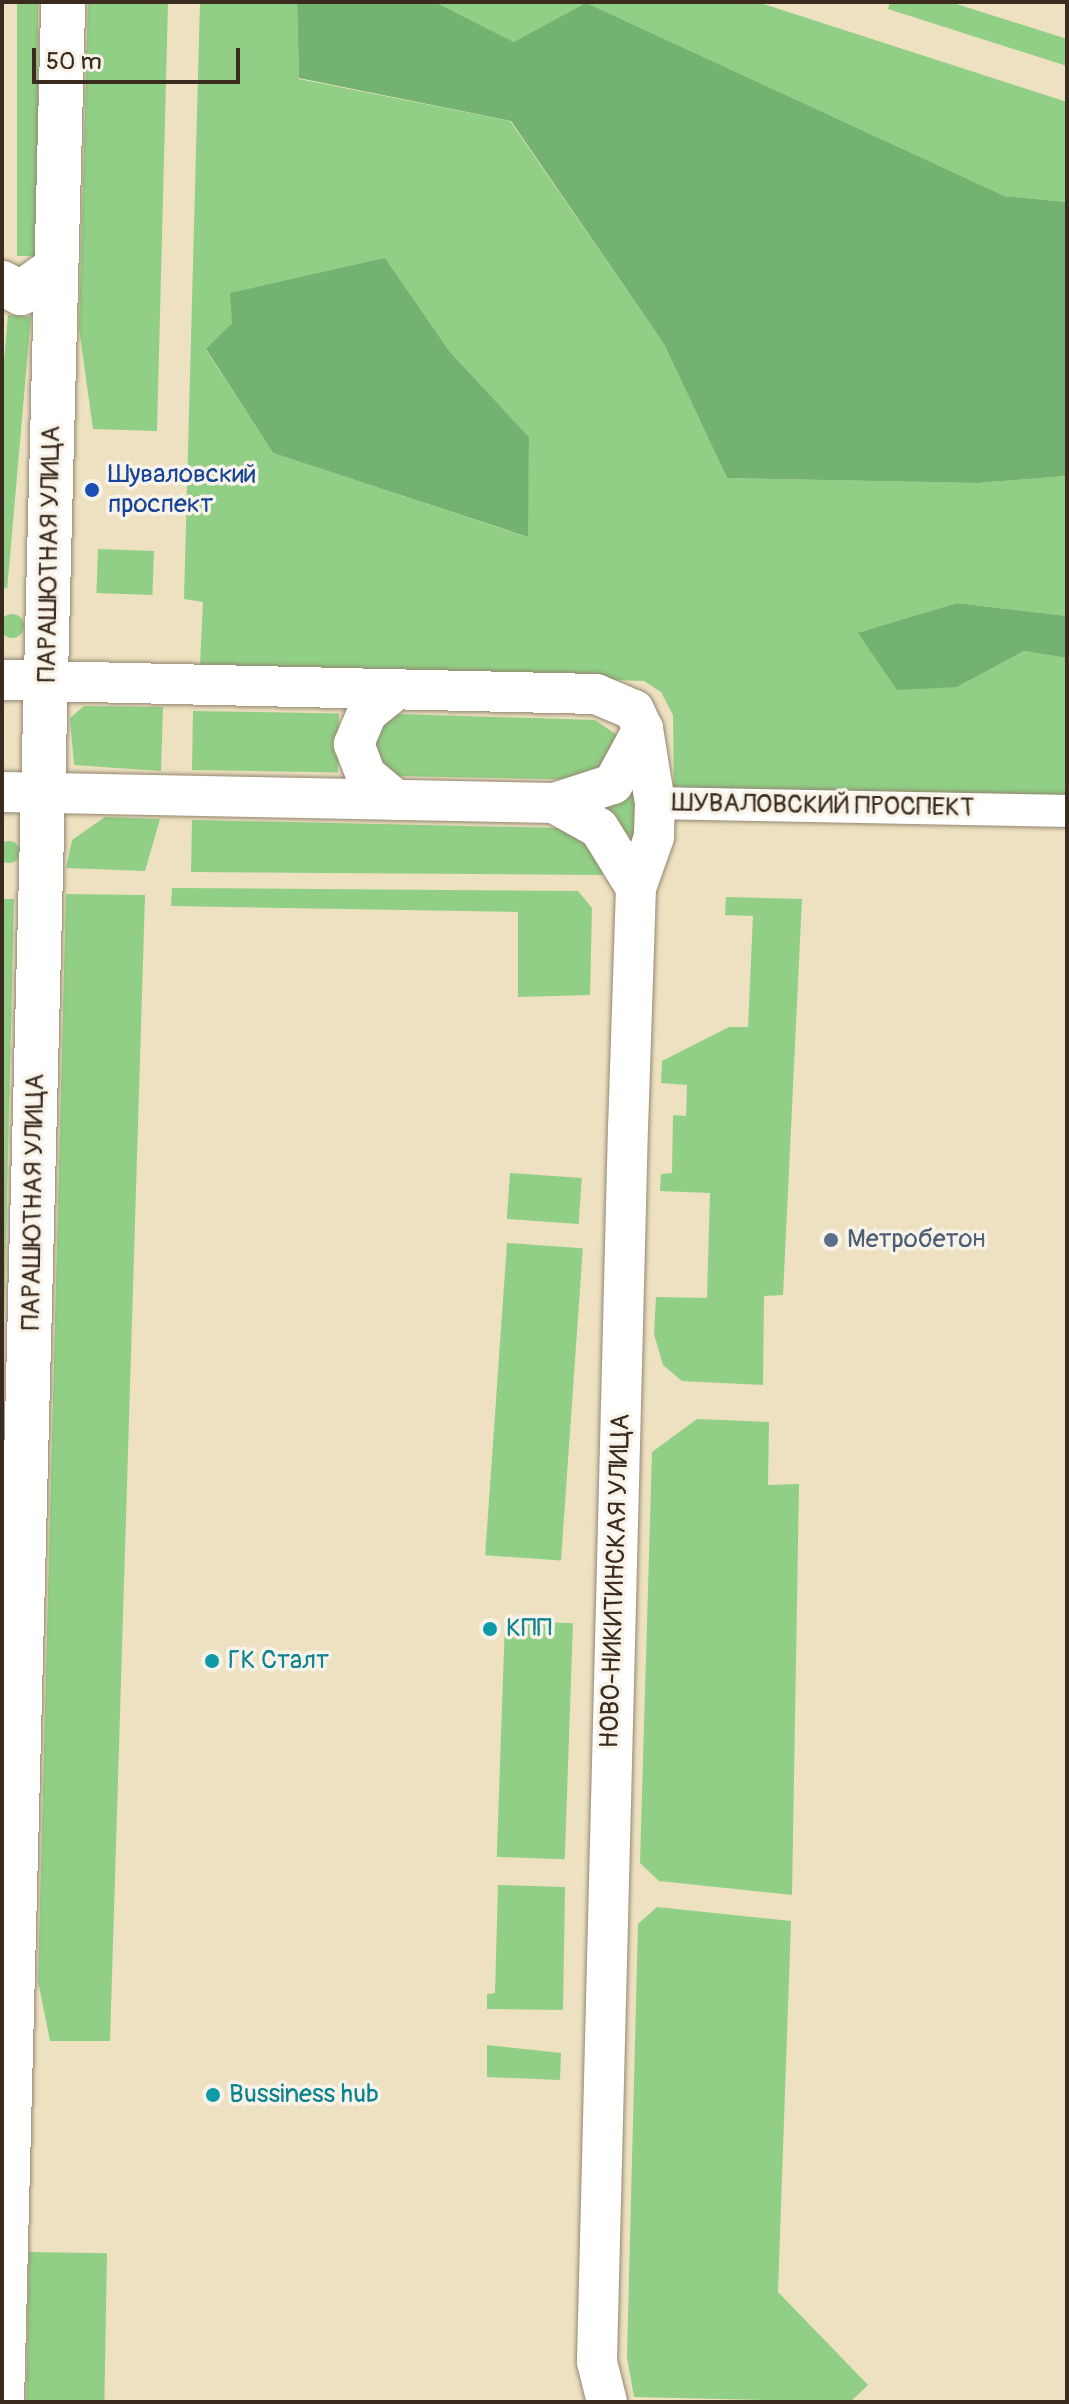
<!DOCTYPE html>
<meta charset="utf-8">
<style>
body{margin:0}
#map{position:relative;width:1069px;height:2404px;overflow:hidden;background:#ede1c1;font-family:Pangolin,sans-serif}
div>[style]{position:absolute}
.green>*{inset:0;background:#90cf85;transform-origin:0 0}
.round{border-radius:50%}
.forest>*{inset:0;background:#74b272}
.roads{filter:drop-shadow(0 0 2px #948670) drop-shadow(0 0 2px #948670)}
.minor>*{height:32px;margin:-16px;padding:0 16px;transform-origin:16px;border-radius:16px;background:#fff}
.tertiary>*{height:40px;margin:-20px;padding:0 20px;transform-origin:20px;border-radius:20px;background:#fff}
.primary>*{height:44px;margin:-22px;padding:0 22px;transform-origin:22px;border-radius:22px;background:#fff}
.dots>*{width:22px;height:22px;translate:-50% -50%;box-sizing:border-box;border:4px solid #f7f3e8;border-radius:50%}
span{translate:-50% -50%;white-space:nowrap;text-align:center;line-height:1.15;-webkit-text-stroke:7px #f7f3e8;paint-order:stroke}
.transit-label{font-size:26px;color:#164399}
.left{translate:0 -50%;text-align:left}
.street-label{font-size:26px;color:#3b2a1e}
.service-label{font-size:26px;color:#4e5e75}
.culture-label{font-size:26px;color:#0d838f}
.frame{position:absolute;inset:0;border:4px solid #3b2a1e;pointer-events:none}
.scale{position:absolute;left:32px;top:48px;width:208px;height:36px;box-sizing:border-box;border:4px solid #3b2a1e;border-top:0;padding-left:10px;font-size:24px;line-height:28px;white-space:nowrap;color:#3b2a1e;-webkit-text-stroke:6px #f7f3e8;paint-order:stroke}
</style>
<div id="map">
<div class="green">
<div style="left:17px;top:2px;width:21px;height:254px"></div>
<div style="clip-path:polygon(88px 2px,168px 2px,157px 431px,93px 429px,79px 328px)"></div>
<div style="clip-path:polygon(evenodd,200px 2px,297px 2px,299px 79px,510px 121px,664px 344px,727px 478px,977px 483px,1067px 476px,1067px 616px,957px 603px,858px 634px,957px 687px,1024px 651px,1067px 658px,1067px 801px,674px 788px,673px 715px,661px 692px,644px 681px,200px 665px,203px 602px,184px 599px,200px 2px,385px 258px,450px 352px,529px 437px,527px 537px,273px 453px,206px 350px,232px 323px,385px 258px)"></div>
<div style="clip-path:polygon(435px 2px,757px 2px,1067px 102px,1067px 202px,1004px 196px,514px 42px)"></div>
<div style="clip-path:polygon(890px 2px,950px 2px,1067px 39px,1067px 66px,888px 9px)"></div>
<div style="left:8px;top:315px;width:23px;height:272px;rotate:5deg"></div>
<div style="left:98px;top:549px;width:56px;height:44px;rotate:2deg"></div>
<div class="round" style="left:0;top:614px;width:24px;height:24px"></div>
<div style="clip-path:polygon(84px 706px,163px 707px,161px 771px,74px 765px,70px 718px)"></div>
<div style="left:193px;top:711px;width:146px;height:59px;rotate:1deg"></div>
<div style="clip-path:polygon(398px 714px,595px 720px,620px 737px,594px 780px,393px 776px,374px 758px,374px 730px)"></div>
<div style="clip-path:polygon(634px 773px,638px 836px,633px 840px,598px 804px)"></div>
<div style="clip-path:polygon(105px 817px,160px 819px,145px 871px,66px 868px,72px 840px)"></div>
<div style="clip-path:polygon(192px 820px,561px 828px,597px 852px,603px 875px,191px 872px)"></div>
<div class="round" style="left:-2px;top:841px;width:22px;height:22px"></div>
<div style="clip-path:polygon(172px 888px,578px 891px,592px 908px,590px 995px,518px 997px,518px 912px,171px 906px)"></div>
<div style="clip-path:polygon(66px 894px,145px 895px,110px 2041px,50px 2041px,38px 1981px)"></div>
<div style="clip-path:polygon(726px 897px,802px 899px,783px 1295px,764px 1296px,763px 1385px,682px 1381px,663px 1365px,654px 1334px,656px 1297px,707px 1298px,710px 1193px,660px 1191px,661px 1174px,672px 1173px,673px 1115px,686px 1116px,687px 1085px,661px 1083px,662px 1061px,729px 1027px,748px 1027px,753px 916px,725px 915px)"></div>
<div style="clip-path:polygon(2px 899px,14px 899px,2px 1407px)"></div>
<div style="left:510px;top:1173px;width:72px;height:46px;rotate:4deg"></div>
<div style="left:507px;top:1243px;width:76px;height:313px;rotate:4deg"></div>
<div style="clip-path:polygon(697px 1419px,769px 1422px,768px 1485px,799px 1484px,792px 1895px,659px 1881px,640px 1863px,652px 1452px)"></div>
<div style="left:505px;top:1621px;width:68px;height:236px;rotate:2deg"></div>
<div style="clip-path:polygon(498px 1885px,565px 1887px,563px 2010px,487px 2009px,487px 1994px,495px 1993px)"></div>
<div style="clip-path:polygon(657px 1907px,791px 1921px,778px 2292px,868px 2385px,850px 2402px,634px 2397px,627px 2357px,638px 1924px)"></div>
<div style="clip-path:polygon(487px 2045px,561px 2053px,560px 2080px,487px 2077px)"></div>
<div style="left:29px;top:2252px;width:78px;height:150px;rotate:1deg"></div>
</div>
<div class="forest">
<div style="clip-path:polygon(297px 2px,435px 2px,514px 42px,586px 3px,1004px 196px,1067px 202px,1067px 476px,977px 483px,727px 478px,664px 344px,511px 121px,299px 78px)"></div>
<div style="clip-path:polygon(385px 258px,450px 352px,529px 437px,528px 537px,273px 453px,206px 349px,232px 323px,230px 293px)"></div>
<div style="clip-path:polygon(957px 603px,1067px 616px,1067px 658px,1024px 651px,957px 687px,897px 690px,858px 633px)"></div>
</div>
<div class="roads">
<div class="minor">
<div style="left:655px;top:803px;width:412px;rotate:1.1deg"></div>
</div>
<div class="tertiary">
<div style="left:2px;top:680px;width:594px;rotate:1.35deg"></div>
<div style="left:596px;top:694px;width:41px;rotate:22.8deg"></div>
<div style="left:634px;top:710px;width:21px;rotate:65deg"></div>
<div style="left:643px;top:729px;width:75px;rotate:80.8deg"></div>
<div style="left:655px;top:803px;width:34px;rotate:92deg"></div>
<div style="left:654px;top:837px;width:54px;rotate:109.4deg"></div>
<div style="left:636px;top:888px;width:238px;rotate:91.9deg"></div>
<div style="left:628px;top:1126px;width:1236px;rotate:91.44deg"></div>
<div style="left:597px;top:2362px;width:41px;rotate:76deg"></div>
<div style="left:393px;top:692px;width:33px;rotate:141deg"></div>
<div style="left:367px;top:713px;width:34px;rotate:113deg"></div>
<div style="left:354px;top:744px;width:33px;rotate:69deg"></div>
<div style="left:366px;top:775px;width:39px;rotate:40deg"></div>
<div style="left:2px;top:792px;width:552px;rotate:1.14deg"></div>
<div style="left:554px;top:803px;width:62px;rotate:-17.9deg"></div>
<div style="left:613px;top:784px;width:63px;rotate:-61.4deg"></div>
<div style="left:554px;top:803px;width:51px;rotate:29.1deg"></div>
<div style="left:599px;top:828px;width:70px;rotate:58.3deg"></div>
</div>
<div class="primary">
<div style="left:2px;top:283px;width:21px;rotate:28deg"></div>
<div style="left:21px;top:293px;width:43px;rotate:-35.5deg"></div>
<div style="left:2px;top:2402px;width:2401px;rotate:-88.54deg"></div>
</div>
</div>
<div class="dots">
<div style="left:92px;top:490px;background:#1a4fb4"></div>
<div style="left:831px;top:1240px;background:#5c6f8a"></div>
<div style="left:490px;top:1629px;background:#0f9aa8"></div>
<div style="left:212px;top:1661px;background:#0f9aa8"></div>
<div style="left:213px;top:2095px;background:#0f9aa8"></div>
</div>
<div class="transit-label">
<span class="left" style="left:108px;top:490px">Шуваловский<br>проспект</span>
</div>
<div class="street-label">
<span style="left:50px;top:554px;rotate:-89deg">ПАРАШЮТНАЯ УЛИЦА</span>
<span style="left:823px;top:806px;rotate:1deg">ШУВАЛОВСКИЙ ПРОСПЕКТ</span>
<span style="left:34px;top:1202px;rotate:-89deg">ПАРАШЮТНАЯ УЛИЦА</span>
<span style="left:616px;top:1581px;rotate:-88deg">НОВО-НИКИТИНСКАЯ УЛИЦА</span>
</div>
<div class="service-label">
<span class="left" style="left:847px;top:1240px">Метробетон</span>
</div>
<div class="culture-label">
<span class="left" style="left:506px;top:1629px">КПП</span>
<span class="left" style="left:228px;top:1661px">ГК Сталт</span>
<span class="left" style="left:229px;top:2095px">Bussiness hub</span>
</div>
<div class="frame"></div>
<div class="scale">50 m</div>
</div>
